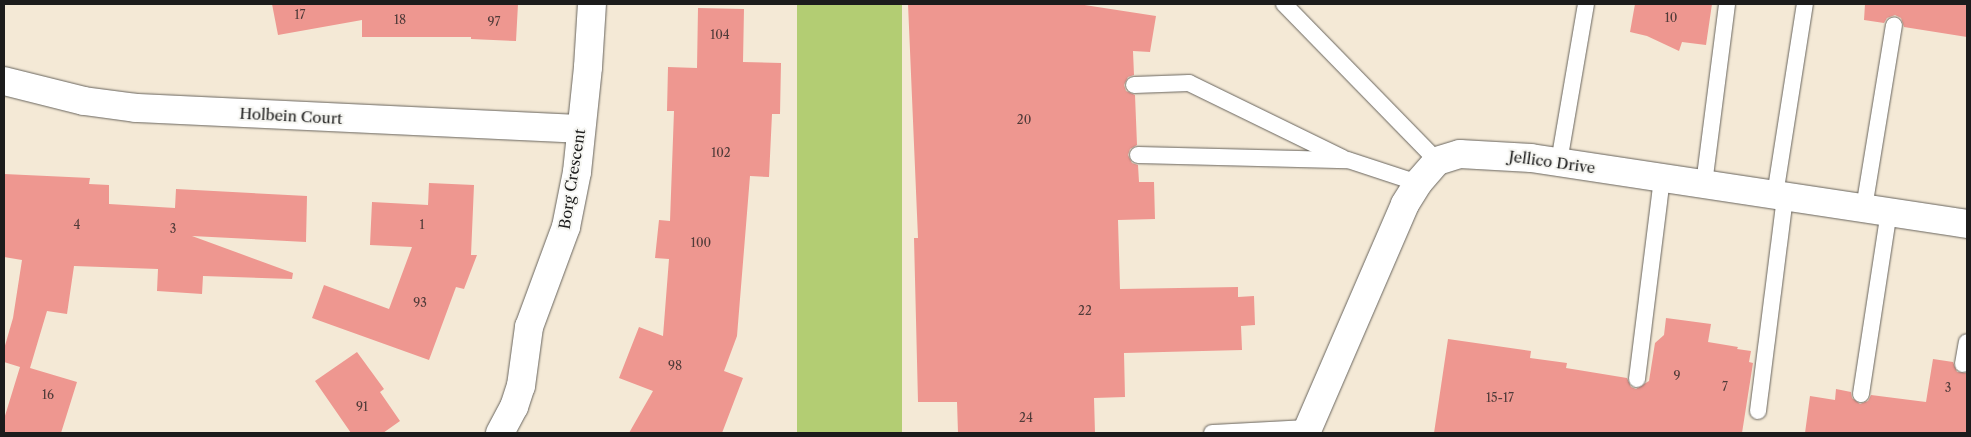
<!DOCTYPE html>
<style>
body{margin:0}
#map{position:relative;width:1971px;height:437px;overflow:hidden;background:#f4e9d6;font-family:"Libre Caslon Text",serif}
div>[style]{position:absolute}
.green>*{inset:0;background:#b3cd73;transform-origin:0 0}
.building>*{inset:0;background:#ee9790}
.roads{filter:drop-shadow(0 0 1px #68645d) drop-shadow(0 0 1px #68645d)}
.lane>*{height:16px;margin:-8px;padding:0 8px;transform-origin:8px;border-radius:8px;background:#fff}
.street>*{height:28px;margin:-14px;padding:0 14px;transform-origin:14px;border-radius:14px;background:#fff}
span{translate:-50% -50%;white-space:nowrap;text-align:center;line-height:1.15;-webkit-text-stroke:4px #f6f6f2;paint-order:stroke}
.number-label{font-size:12px;color:#503b39}
.number-label span{-webkit-text-stroke-width:0}
.street-label{font-size:15px;color:#1c1c1c}
.frame{position:absolute;inset:0;border:5px solid #1c1c1c;pointer-events:none}
</style>
<div id="map">
<div class="green">
<div style="left:797px;top:4px;width:105px;height:429px"></div>
</div>
<div class="building">
<div style="clip-path:polygon(272px 4px,518px 4px,516px 41px,471px 39px,471px 37px,362px 37px,362px 20px,278px 35px)"></div>
<div style="clip-path:polygon(908px 4px,1078px 4px,1156px 16px,1150px 52px,1133px 51px,1134px 75px,1128px 77px,1124px 85px,1126px 91px,1135px 95px,1137px 145px,1130px 149px,1128px 155px,1132px 163px,1138px 165px,1139px 182px,1154px 182px,1155px 219px,1118px 220px,1120px 289px,1238px 287px,1238px 297px,1254px 296px,1255px 325px,1241px 326px,1242px 350px,1124px 353px,1125px 397px,1094px 398px,1095px 433px,958px 433px,957px 402px,918px 402px,914px 238px,918px 238px)"></div>
<div style="clip-path:polygon(1635px 4px,1712px 4px,1706px 45px,1682px 42px,1679px 51px,1647px 36px,1630px 32px)"></div>
<div style="clip-path:polygon(1865px 4px,1967px 4px,1967px 37px,1904px 27px,1901px 18px,1895px 15px,1887px 18px,1884px 23px,1864px 20px)"></div>
<div style="clip-path:polygon(698px 8px,744px 9px,743px 62px,781px 63px,780px 114px,772px 114px,769px 177px,750px 176px,737px 336px,724px 371px,743px 378px,722px 433px,629px 433px,653px 391px,619px 378px,639px 327px,663px 336px,669px 259px,655px 258px,659px 220px,670px 221px,674px 111px,667px 111px,668px 67px,697px 68px)"></div>
<div style="clip-path:polygon(4px 174px,90px 178px,89px 184px,109px 185px,109px 204px,175px 208px,176px 189px,307px 196px,306px 242px,192px 236px,293px 273px,292px 279px,203px 276px,202px 294px,157px 291px,158px 269px,74px 266px,67px 314px,47px 311px,30px 368px,77px 382px,61px 433px,4px 433px,4px 419px,20px 367px,4px 362px,4px 349px,13px 318px,22px 260px,4px 257px)"></div>
<div style="clip-path:polygon(429px 183px,474px 185px,471px 255px,477px 255px,464px 289px,456px 287px,429px 360px,312px 318px,324px 285px,389px 309px,412px 247px,370px 245px,372px 202px,428px 205px)"></div>
<div style="clip-path:polygon(1666px 318px,1711px 324px,1708px 342px,1738px 347px,1737px 349px,1751px 351px,1749px 362px,1753px 363px,1742px 433px,1434px 433px,1448px 339px,1531px 351px,1530px 358px,1567px 363px,1566px 368px,1627px 378px,1631px 387px,1636px 389px,1649px 381px,1655px 343px,1664px 335px)"></div>
<div style="clip-path:polygon(357px 352px,384px 389px,380px 392px,400px 421px,383px 433px,351px 433px,315px 381px)"></div>
<div style="clip-path:polygon(1933px 359px,1953px 362px,1957px 372px,1967px 373px,1967px 433px,1805px 433px,1810px 396px,1835px 400px,1836px 389px,1851px 392px,1852px 398px,1860px 404px,1868px 401px,1871px 395px,1926px 402px)"></div>
</div>
<div class="roads">
<div class="lane">
<div style="left:1284px;top:4px;width:219px;rotate:45.7deg"></div>
<div style="left:1134px;top:85px;width:55px;rotate:-2.1deg"></div>
<div style="left:1189px;top:83px;width:171px;rotate:26deg"></div>
<div style="left:1138px;top:155px;width:210px;rotate:1.4deg"></div>
<div style="left:1348px;top:160px;width:74px;rotate:18.2deg"></div>
<div style="left:1559px;top:162px;width:160px;rotate:-80.3deg"></div>
<div style="left:1704px;top:184px;width:181px;rotate:-82.7deg"></div>
<div style="left:1775px;top:195px;width:193px;rotate:-81.1deg"></div>
<div style="left:1864px;top:208px;width:185px;rotate:-80.7deg"></div>
<div style="left:1963px;top:364px;width:22px;rotate:-80deg"></div>
<div style="left:1637px;top:379px;width:203px;rotate:-82.9deg"></div>
<div style="left:1861px;top:394px;width:184px;rotate:-81.3deg"></div>
<div style="left:1758px;top:411px;width:217px;rotate:-82.8deg"></div>
<div style="left:1212px;top:433px;width:97px;rotate:-3deg"></div>
</div>
<div class="street">
<div style="left:4px;top:81px;width:82px;rotate:14deg"></div>
<div style="left:84px;top:101px;width:52px;rotate:7.7deg"></div>
<div style="left:136px;top:108px;width:445px;rotate:2.7deg"></div>
<div style="left:500px;top:433px;width:30px;rotate:-62deg"></div>
<div style="left:514px;top:407px;width:22px;rotate:-72deg"></div>
<div style="left:521px;top:386px;width:60px;rotate:-82.3deg"></div>
<div style="left:529px;top:327px;width:107px;rotate:-69.7deg"></div>
<div style="left:566px;top:227px;width:56px;rotate:-78.7deg"></div>
<div style="left:577px;top:172px;width:106px;rotate:-84deg"></div>
<div style="left:588px;top:67px;width:63px;rotate:-86.4deg"></div>
<div style="left:1306px;top:433px;width:249px;rotate:-66.6deg"></div>
<div style="left:1405px;top:204px;width:25px;rotate:-58deg"></div>
<div style="left:1418px;top:183px;width:29px;rotate:-49deg"></div>
<div style="left:1437px;top:161px;width:24px;rotate:-17deg"></div>
<div style="left:1460px;top:154px;width:71px;rotate:3.2deg"></div>
<div style="left:1531px;top:158px;width:441px;rotate:8.6deg"></div>
</div>
</div>
<div class="number-label">
<span style="left:300px;top:15px">17</span>
<span style="left:1671px;top:18px">10</span>
<span style="left:400px;top:20px">18</span>
<span style="left:494px;top:22px">97</span>
<span style="left:720px;top:35px">104</span>
<span style="left:1024px;top:120px">20</span>
<span style="left:721px;top:153px">102</span>
<span style="left:77px;top:225px">4</span>
<span style="left:422px;top:225px">1</span>
<span style="left:173px;top:229px">3</span>
<span style="left:701px;top:243px">100</span>
<span style="left:420px;top:303px">93</span>
<span style="left:1085px;top:311px">22</span>
<span style="left:675px;top:366px">98</span>
<span style="left:1677px;top:376px">9</span>
<span style="left:1725px;top:387px">7</span>
<span style="left:1948px;top:388px">3</span>
<span style="left:48px;top:395px">16</span>
<span style="left:1500px;top:398px">15-17</span>
<span style="left:362px;top:407px">91</span>
<span style="left:1026px;top:418px">24</span>
</div>
<div class="street-label">
<span style="left:291px;top:116px;rotate:3deg">Holbein Court</span>
<span style="left:1552px;top:162px;rotate:8deg">Jellico Drive</span>
<span style="left:572px;top:179px;rotate:-81deg">Borg Crescent</span>
</div>
<div class="frame"></div>
</div>
